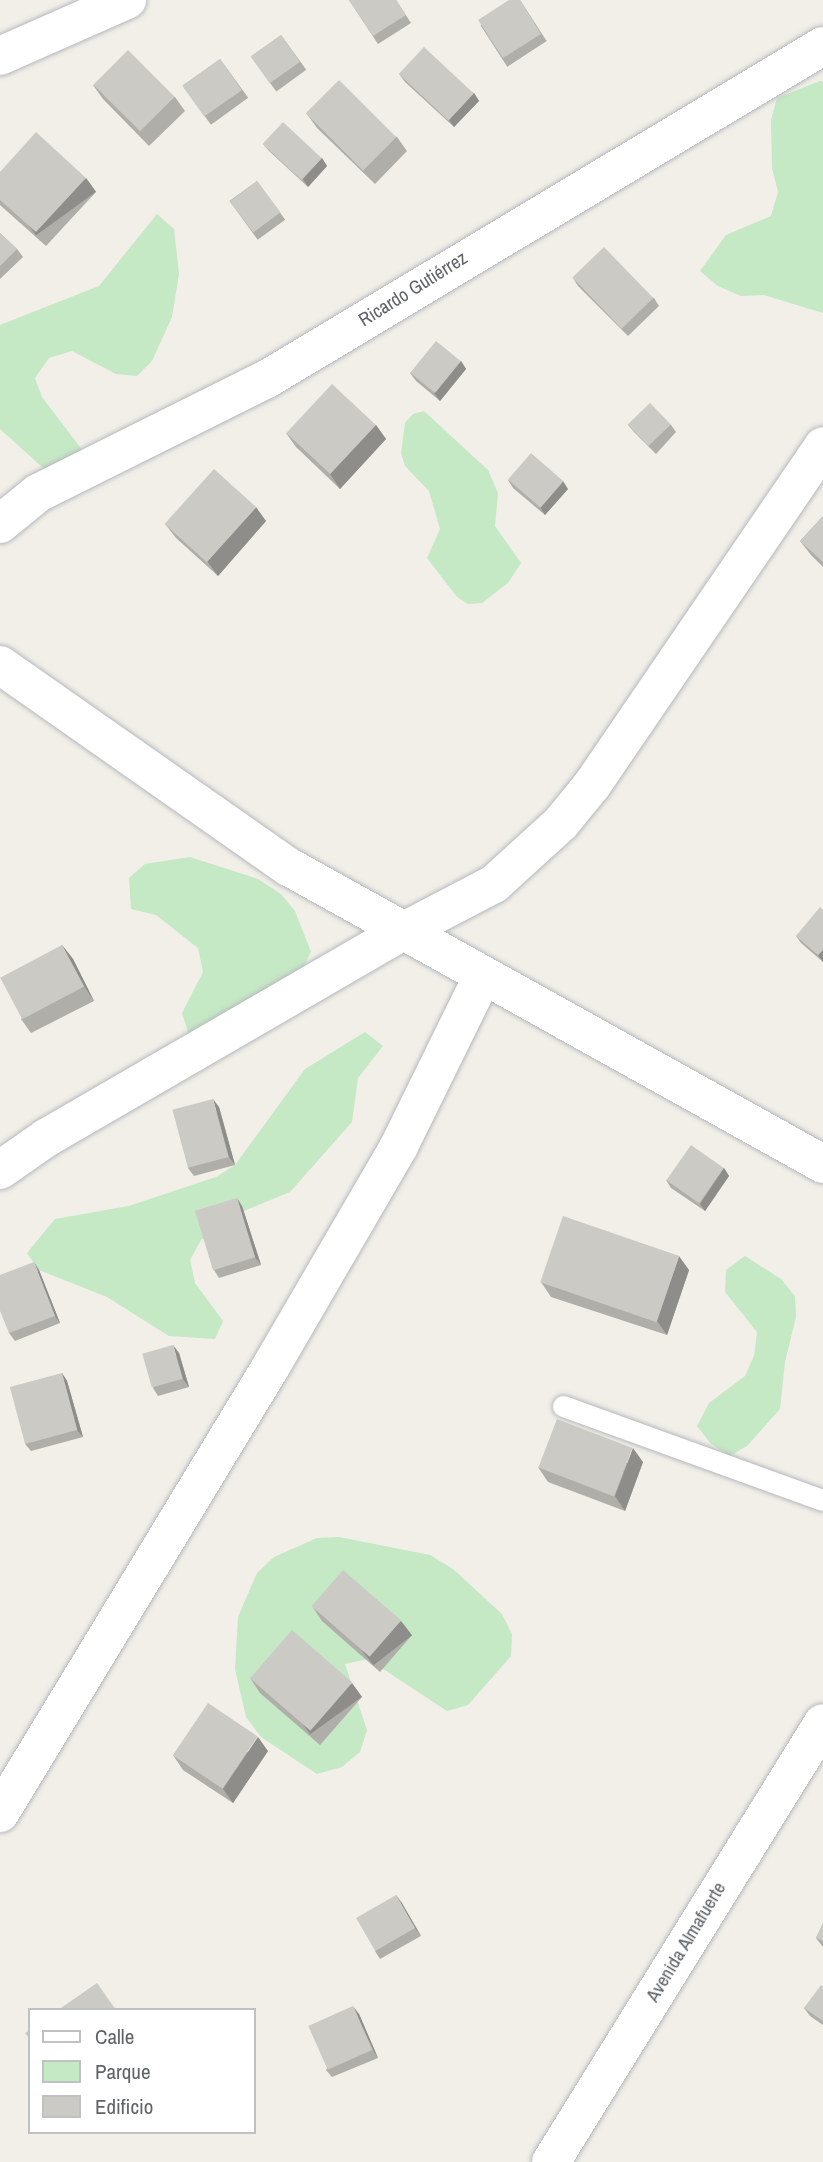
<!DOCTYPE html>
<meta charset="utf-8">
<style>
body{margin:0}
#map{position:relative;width:823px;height:2162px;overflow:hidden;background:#f1efe8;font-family:"Archivo Narrow",sans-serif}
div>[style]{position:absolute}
.green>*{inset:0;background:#c5e8c5}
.roads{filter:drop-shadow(0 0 2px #b5b8bc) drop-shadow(0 0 2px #b5b8bc)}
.service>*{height:21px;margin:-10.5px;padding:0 10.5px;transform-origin:10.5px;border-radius:10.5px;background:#fff}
.minor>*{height:38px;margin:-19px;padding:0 19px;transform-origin:19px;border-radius:19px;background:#fff}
.wall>*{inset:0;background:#afaea9;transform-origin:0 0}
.shaded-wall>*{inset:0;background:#8f8d8a;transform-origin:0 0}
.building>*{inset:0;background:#cccac5;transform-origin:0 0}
span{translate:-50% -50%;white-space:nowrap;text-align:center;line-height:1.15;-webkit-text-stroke:5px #fff;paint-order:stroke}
.street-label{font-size:19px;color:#5f6368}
.legend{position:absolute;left:28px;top:2008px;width:228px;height:126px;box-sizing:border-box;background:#fff;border:2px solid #bfc1c3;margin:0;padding:9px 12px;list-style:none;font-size:21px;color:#5f6368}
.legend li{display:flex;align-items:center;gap:14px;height:35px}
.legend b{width:35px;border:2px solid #bfc1c3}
</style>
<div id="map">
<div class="green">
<div style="clip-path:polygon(820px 81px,823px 82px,823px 313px,764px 295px,741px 296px,718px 286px,700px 271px,726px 235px,771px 216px,778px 192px,772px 168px,771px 120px,777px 98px)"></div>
<div style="clip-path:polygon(157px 214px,174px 229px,179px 274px,172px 317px,152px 361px,137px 376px,116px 374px,72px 351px,49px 358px,35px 378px,42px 397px,89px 459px,63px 486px,0 429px,0 325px,99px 286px)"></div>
<div style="clip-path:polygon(424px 411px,488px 470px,498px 493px,495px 526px,521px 563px,508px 583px,482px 603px,468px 604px,457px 597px,427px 558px,440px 529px,429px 491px,405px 466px,401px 453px,405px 423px,413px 414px)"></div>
<div style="clip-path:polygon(190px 857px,258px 879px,281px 894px,295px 911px,311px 952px,301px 972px,190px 1038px,182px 1013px,203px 972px,198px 948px,156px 915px,131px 909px,129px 878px,145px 864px)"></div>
<div style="clip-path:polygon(365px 1032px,383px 1046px,358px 1078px,352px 1122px,290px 1192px,246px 1210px,201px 1240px,190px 1260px,195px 1283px,223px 1321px,215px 1339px,169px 1336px,107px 1297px,39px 1270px,27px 1253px,55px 1219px,129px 1206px,216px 1177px,235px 1165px,305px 1069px)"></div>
<div style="clip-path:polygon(745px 1256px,781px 1279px,795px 1296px,796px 1317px,785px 1362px,780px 1409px,747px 1446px,730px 1456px,711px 1444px,697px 1426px,709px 1403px,745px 1376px,754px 1356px,757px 1332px,725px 1292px,726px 1270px)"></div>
<div style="clip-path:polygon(339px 1537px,430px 1555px,453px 1569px,502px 1614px,512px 1634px,511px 1656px,468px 1705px,447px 1711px,368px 1659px,345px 1664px,367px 1730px,360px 1752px,342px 1767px,317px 1774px,261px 1737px,246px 1717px,235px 1669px,238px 1617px,257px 1573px,274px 1557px,317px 1538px)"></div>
</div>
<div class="roads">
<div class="service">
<div style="left:563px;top:1406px;width:276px;rotate:19.9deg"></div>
</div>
<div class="minor">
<div style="left:0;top:56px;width:139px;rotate:-23.8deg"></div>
<div style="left:0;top:524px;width:49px;rotate:-39.2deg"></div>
<div style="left:38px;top:493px;width:256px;rotate:-26.5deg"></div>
<div style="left:267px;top:379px;width:648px;rotate:-30.92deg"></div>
<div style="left:0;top:665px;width:353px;rotate:35deg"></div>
<div style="left:289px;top:867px;width:611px;rotate:29.08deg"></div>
<div style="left:0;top:1170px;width:56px;rotate:-34.8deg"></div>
<div style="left:46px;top:1138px;width:411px;rotate:-30.1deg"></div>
<div style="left:402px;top:932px;width:104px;rotate:-27.6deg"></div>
<div style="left:494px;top:884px;width:91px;rotate:-42.3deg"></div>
<div style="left:561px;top:823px;width:49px;rotate:-50.8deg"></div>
<div style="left:592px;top:785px;width:410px;rotate:-55.7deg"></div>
<div style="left:0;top:1813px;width:521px;rotate:-58.75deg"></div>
<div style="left:270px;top:1368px;width:257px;rotate:-59.8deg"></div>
<div style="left:399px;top:1146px;width:188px;rotate:-63.8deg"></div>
<div style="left:551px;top:2162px;width:516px;rotate:-58.22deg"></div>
</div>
</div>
<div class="wall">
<div style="clip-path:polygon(349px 0,396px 0,411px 23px,378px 44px)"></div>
<div style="left:520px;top:0;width:49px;height:47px;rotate:57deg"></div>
<div style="left:281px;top:35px;width:43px;height:37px;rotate:54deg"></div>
<div style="left:220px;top:59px;width:48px;height:46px;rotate:54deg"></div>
<div style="clip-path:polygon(399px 74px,474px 93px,479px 101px,454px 127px,405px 82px)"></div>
<div style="clip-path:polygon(93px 85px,175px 97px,185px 111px,149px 146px,103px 99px)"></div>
<div style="clip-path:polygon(307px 114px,397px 137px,407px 151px,375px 184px,317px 128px)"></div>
<div style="clip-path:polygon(263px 144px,322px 158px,327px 166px,308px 187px,269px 151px)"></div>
<div style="clip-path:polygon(0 172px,86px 178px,96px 192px,46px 246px,0 205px)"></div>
<div style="left:257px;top:181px;width:48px;height:34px;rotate:54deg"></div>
<div style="clip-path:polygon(0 233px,17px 249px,23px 257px,0 279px)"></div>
<div style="clip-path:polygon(573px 278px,654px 298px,659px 306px,628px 336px,578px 286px)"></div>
<div style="clip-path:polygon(461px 361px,466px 369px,440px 401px,416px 381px,410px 373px)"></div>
<div style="clip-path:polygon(376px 425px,386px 439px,340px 489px,296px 447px,286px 433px)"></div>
<div style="clip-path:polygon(628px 425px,671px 425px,676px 432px,656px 454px,634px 432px)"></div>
<div style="clip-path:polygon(508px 480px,568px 489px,545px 515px,513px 488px)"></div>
<div style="clip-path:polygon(823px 516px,823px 567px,811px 555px,800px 541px)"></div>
<div style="clip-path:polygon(266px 521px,218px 576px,176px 538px,165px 524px)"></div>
<div style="clip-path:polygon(823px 910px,823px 962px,801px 943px,796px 936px)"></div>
<div style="clip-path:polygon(62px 945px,73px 959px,94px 1001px,31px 1033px,21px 1019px)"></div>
<div style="clip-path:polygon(219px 1107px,235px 1165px,194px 1176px,188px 1168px)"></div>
<div style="clip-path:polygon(724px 1168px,729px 1176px,705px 1211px,671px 1188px,666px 1180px)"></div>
<div style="clip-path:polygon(242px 1206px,261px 1265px,219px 1278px,214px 1270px)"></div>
<div style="clip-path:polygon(39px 1270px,60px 1323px,15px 1341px,9px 1333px)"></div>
<div style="clip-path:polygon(689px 1270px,667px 1335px,551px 1297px,541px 1282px)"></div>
<div style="clip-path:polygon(179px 1353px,189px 1387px,158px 1396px,153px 1388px)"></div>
<div style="clip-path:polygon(62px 1373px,67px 1381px,83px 1437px,31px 1451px,25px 1444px)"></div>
<div style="clip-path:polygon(643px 1462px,625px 1511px,548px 1482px,538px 1467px)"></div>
<div style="clip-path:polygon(312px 1606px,412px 1635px,380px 1672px,322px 1621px)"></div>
<div style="clip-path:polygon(250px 1678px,362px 1697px,320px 1745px,260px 1693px)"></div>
<div style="clip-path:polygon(268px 1751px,233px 1803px,183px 1770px,173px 1755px)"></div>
<div style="clip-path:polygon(396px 1895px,421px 1936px,380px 1959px,375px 1951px)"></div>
<div style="clip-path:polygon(823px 1923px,823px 1947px,816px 1938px)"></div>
<div style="clip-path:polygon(823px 1987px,823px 2025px,810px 2016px,804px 2008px)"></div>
<div style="clip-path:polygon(359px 2014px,378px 2058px,332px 2077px,326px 2070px)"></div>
</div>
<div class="shaded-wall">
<div style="clip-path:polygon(474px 93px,479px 101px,454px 127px,449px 120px)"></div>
<div style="clip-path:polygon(322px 158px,327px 166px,308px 187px,303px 179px)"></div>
<div style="left:86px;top:178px;width:17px;height:74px;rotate:54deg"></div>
<div style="clip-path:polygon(461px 361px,466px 369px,440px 401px,434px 393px)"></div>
<div style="clip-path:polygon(376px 425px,386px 439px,340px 489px,330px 474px)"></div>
<div style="clip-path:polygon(563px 481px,568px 489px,545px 515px,540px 507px)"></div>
<div style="clip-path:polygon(256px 507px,266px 521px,218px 576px,207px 561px)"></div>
<div style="clip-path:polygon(62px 945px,73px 959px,94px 1001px,84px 986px)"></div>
<div style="clip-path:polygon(823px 950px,823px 962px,818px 955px)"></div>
<div style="clip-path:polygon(213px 1099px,219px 1107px,235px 1165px,229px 1157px)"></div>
<div style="clip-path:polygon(724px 1168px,729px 1176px,705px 1211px,700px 1204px)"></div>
<div style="clip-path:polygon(237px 1198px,242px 1206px,261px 1265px,255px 1257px)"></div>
<div style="clip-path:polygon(679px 1256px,689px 1270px,667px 1335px,657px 1321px)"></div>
<div style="clip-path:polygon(34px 1262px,39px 1270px,60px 1323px,55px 1316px)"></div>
<div style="clip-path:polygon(173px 1345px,179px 1353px,189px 1387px,183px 1379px)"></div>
<div style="clip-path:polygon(62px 1373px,67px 1381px,83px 1437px,77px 1430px)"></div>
<div style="clip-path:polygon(633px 1448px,643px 1462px,625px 1511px,615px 1496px)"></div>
<div style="left:401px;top:1621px;width:18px;height:49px;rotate:52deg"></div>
<div style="left:352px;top:1683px;width:17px;height:64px;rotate:54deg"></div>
<div style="clip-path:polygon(258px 1737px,268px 1751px,233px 1803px,223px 1789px)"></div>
<div style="clip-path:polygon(396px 1895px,402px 1903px,421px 1936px,415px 1928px)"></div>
<div style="clip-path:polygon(353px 2006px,359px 2014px,378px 2058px,373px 2050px)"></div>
</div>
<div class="building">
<div style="clip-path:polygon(349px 0,396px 0,406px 15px,373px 36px)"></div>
<div style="clip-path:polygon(509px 0,520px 0,541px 34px,503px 58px,478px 20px)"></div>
<div style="left:281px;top:35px;width:33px;height:37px;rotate:55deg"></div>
<div style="left:424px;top:47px;width:68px;height:37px;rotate:43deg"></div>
<div style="left:128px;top:50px;width:66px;height:49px;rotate:45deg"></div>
<div style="left:220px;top:59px;width:38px;height:46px;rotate:55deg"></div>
<div style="left:339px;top:80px;width:81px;height:47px;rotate:45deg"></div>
<div style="left:283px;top:122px;width:53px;height:30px;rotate:43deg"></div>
<div style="clip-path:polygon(36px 132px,86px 178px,36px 232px,0 200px,0 172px)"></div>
<div style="left:257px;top:181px;width:39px;height:34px;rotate:53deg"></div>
<div style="clip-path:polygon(0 233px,17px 249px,0 266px)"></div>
<div style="left:604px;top:247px;width:71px;height:44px;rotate:46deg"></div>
<div style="left:436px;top:341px;width:32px;height:41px;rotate:39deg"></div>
<div style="left:332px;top:384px;width:60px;height:67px;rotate:43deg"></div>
<div style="left:650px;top:403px;width:30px;height:31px;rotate:46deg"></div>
<div style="left:531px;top:453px;width:43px;height:35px;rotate:41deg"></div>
<div style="left:214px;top:469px;width:57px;height:74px;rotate:42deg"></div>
<div style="clip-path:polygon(823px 516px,823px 562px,800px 541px)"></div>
<div style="clip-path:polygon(820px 907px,823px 910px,823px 950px,818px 955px,796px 936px)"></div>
<div style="left:62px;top:945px;width:47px;height:70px;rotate:62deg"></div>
<div style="left:213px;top:1099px;width:60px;height:42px;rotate:75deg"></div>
<div style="left:691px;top:1145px;width:40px;height:43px;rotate:35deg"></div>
<div style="left:237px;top:1198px;width:62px;height:44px;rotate:73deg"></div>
<div style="left:563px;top:1216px;width:123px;height:70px;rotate:19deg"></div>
<div style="clip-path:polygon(34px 1262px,55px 1316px,9px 1333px,0 1311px,0 1275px)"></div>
<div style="left:173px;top:1345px;width:35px;height:32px;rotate:74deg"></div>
<div style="left:62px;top:1373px;width:59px;height:54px;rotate:75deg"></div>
<div style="left:557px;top:1419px;width:81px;height:52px;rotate:21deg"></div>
<div style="left:343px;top:1570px;width:77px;height:48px;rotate:41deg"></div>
<div style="left:292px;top:1630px;width:80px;height:64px;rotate:41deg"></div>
<div style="left:208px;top:1703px;width:60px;height:63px;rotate:34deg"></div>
<div style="left:396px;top:1895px;width:38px;height:46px;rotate:60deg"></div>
<div style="clip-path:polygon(823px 1923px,823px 1941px,816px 1938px)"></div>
<div style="clip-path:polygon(97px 1983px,116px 2010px,58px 2010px)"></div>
<div style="clip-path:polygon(821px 1985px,823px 1987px,823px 2021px,804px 2008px)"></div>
<div style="left:353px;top:2006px;width:48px;height:49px;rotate:66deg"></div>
<div style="clip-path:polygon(30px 2030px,30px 2039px,25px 2033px)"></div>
</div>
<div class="street-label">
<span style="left:413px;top:289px;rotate:-32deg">Ricardo Gutiérrez</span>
<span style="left:686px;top:1942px;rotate:-59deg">Avenida Almafuerte</span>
</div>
<ul class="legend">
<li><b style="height:9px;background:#fff"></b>Calle</li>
<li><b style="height:19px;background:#c5e8c5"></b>Parque</li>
<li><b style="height:19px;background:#cccac5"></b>Edificio</li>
</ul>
</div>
